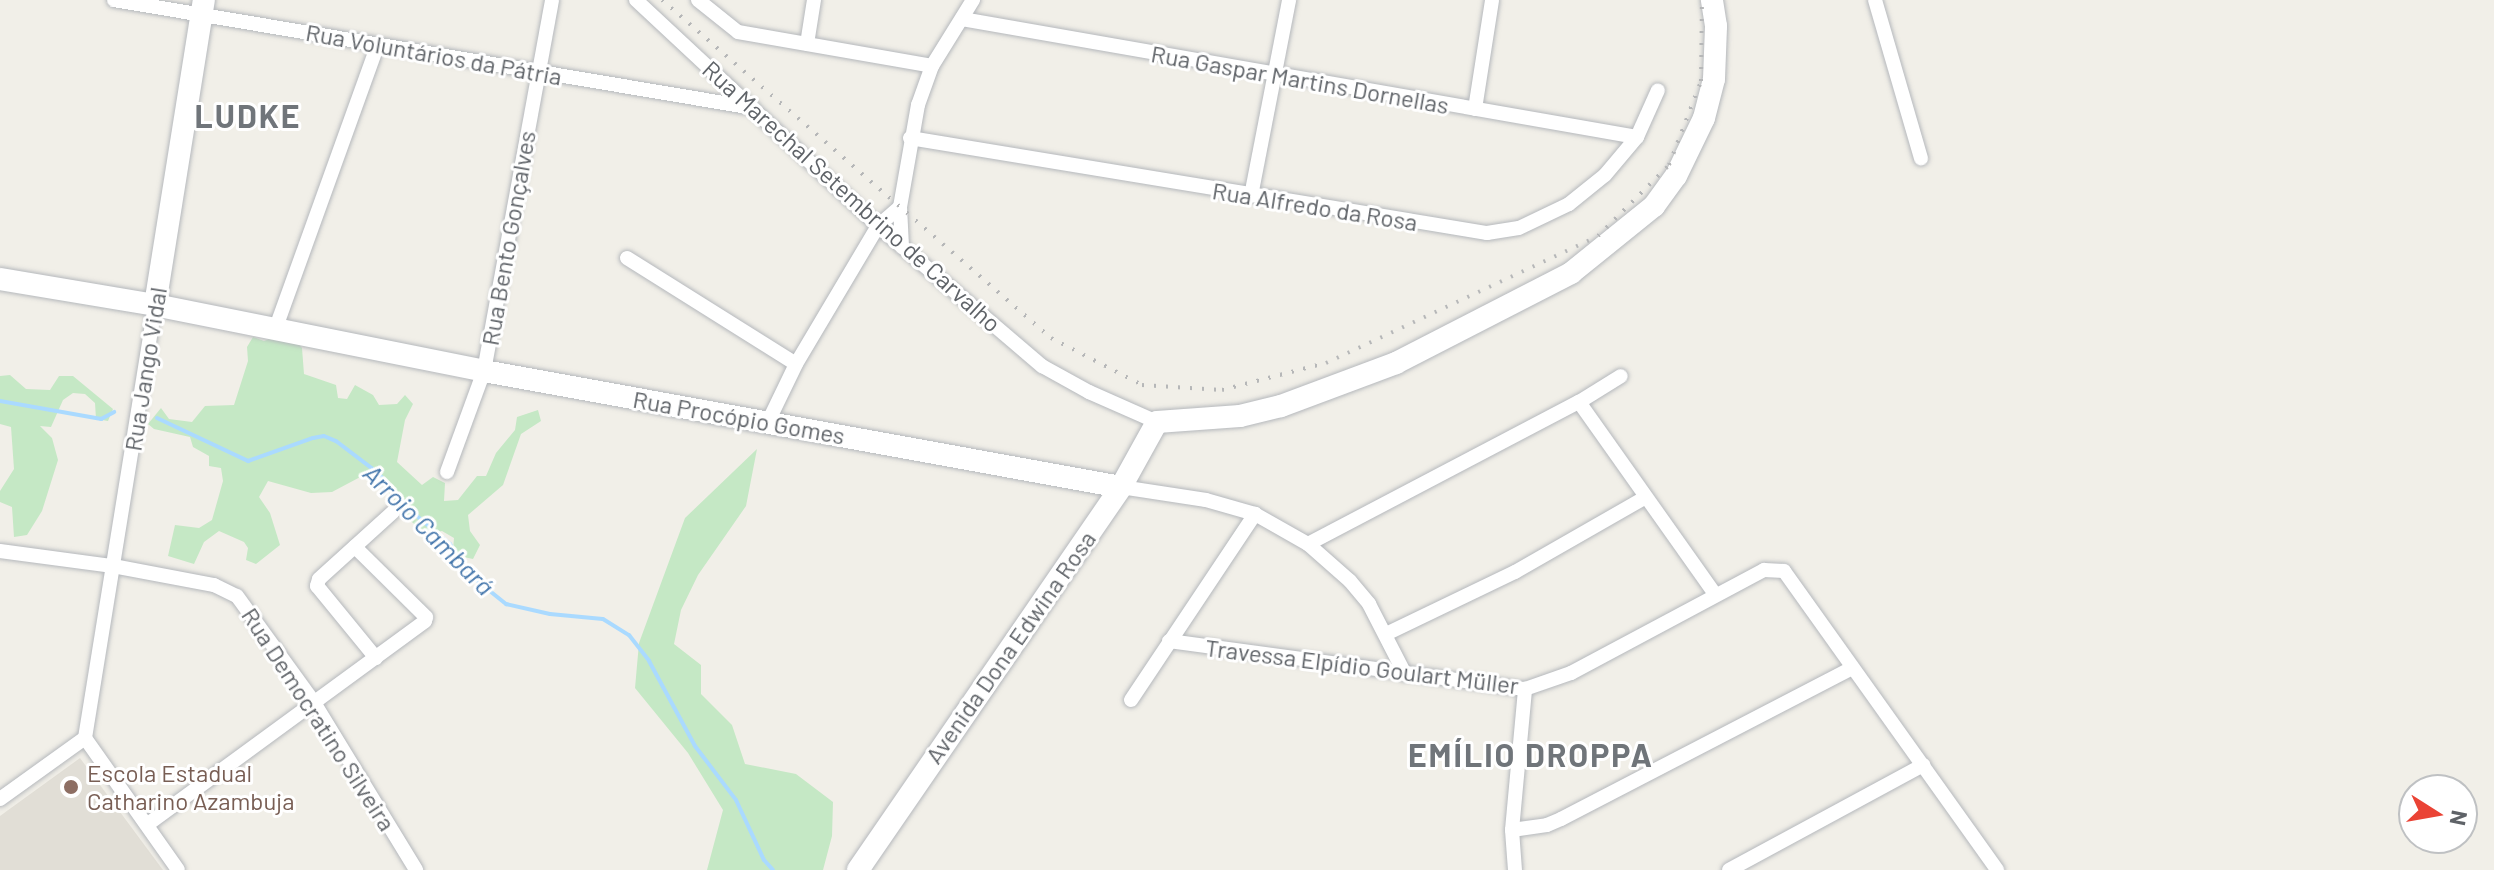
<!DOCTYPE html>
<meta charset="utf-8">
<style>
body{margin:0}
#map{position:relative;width:2494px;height:870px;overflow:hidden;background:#f1efe8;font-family:Barlow,sans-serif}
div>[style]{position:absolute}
.education>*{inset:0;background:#e1ded6}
.green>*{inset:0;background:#c5e8c5}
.stream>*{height:4px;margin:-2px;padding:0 2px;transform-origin:2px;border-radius:2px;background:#aadaff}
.roads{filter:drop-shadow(0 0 2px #b5b8bc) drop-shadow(0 0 2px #b5b8bc)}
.street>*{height:14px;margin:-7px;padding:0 7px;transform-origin:7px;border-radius:7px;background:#fff}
.secondary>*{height:22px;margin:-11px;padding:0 11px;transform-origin:11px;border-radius:11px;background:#fff}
.rail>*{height:4px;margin-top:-2px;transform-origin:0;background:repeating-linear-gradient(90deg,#b6b7b8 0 2px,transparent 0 12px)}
.dots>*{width:22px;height:22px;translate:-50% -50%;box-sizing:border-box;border:4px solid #fff;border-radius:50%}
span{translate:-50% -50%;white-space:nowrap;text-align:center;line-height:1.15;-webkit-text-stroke:6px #fff;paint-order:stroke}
.street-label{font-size:24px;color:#5f6368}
.education-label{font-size:24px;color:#785e54}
.left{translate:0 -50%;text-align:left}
.water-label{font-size:26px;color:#4174aa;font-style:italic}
.district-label{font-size:32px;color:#70757a;font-weight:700;letter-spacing:2px}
.north{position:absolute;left:2398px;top:774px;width:80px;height:80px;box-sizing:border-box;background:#fff;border:2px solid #bfc1c3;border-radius:50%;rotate:101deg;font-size:22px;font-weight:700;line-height:32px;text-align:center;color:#5f6368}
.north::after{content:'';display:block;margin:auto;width:28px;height:36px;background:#ea4335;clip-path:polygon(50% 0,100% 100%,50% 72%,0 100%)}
</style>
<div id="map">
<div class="education">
<div style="clip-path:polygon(80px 758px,163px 870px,0 870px,0 816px)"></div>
</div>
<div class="green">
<div style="clip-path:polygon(281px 335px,295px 339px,302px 348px,304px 374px,336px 385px,338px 398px,347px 399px,355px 385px,373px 395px,379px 405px,397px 404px,405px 395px,413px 404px,405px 420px,397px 462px,422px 485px,433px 477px,445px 483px,444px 501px,458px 500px,477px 476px,486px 476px,496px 453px,515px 430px,517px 417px,538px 410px,541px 421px,521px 434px,503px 485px,468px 515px,470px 531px,480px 545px,473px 559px,459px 556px,453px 550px,454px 538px,442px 531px,427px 534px,408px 519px,380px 481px,364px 475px,332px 492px,311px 493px,268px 481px,259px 497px,270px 513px,280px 545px,256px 564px,246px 560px,248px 548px,244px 542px,219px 531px,204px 542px,194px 564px,168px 556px,175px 525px,199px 528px,212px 520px,223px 481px,221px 468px,209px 466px,209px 456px,193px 447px,190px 437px,154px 429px,148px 424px,161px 408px,169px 419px,192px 422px,205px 406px,234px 405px,248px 361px,247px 347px,253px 337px,264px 341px)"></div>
<div style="clip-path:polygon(10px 375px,26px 389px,50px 390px,59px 376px,73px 376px,113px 409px,108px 421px,96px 419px,95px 403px,85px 394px,73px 393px,63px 400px,51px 427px,40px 426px,52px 438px,58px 460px,42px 511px,27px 535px,14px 537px,12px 507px,0 502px,0 491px,14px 469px,11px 427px,0 424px,0 376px)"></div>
<div style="clip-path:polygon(757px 449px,746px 506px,698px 575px,681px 610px,674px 644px,701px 665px,701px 694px,732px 725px,745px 764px,796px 774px,833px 802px,832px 836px,823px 870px,707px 870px,723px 810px,688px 753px,635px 688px,639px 643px,685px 518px)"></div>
</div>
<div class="stream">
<div style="left:0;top:401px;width:103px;rotate:10.1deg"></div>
<div style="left:101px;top:419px;width:15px;rotate:-28deg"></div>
<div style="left:157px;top:418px;width:101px;rotate:25.3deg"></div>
<div style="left:248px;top:461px;width:69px;rotate:-19.5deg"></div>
<div style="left:313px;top:438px;width:11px;rotate:-10deg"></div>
<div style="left:324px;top:436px;width:13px;rotate:23deg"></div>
<div style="left:336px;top:441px;width:53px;rotate:37.3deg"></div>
<div style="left:378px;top:473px;width:50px;rotate:49deg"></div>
<div style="left:411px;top:511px;width:51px;rotate:40.2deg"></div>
<div style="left:450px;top:544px;width:31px;rotate:61deg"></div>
<div style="left:465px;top:571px;width:53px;rotate:38.8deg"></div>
<div style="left:506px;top:604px;width:45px;rotate:12.8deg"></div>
<div style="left:550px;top:614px;width:53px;rotate:5.4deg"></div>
<div style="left:603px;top:619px;width:31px;rotate:32deg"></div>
<div style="left:629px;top:635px;width:33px;rotate:52deg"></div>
<div style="left:649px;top:661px;width:97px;rotate:61.6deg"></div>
<div style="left:695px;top:746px;width:68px;rotate:52.8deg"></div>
<div style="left:736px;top:800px;width:66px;rotate:65deg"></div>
<div style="left:764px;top:860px;width:13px;rotate:48deg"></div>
</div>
<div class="roads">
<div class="street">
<div style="left:114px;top:0;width:648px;rotate:9.59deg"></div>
<div style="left:636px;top:0;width:331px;rotate:43deg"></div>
<div style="left:878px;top:226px;width:216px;rotate:40.5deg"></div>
<div style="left:1042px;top:366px;width:54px;rotate:29deg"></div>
<div style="left:1089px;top:392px;width:74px;rotate:23.8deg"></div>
<div style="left:698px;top:0;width:51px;rotate:38.7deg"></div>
<div style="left:738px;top:32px;width:197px;rotate:9.9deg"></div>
<div style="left:1875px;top:0;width:165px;rotate:73.8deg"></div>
<div style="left:962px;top:19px;width:685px;rotate:9.92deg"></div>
<div style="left:807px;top:44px;width:45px;rotate:-81deg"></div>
<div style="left:1475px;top:109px;width:110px;rotate:-81.1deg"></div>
<div style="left:910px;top:138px;width:585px;rotate:9.35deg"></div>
<div style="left:1487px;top:233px;width:32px;rotate:-9deg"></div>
<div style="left:1519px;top:228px;width:55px;rotate:-25.6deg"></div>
<div style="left:1569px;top:204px;width:46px;rotate:-38.9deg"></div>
<div style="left:1605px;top:175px;width:50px;rotate:-49.9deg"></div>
<div style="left:1637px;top:137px;width:51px;rotate:-65.9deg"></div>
<div style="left:1251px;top:196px;width:200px;rotate:-79deg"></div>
<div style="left:900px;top:207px;width:40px;rotate:87.1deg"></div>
<div style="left:627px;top:258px;width:199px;rotate:32.1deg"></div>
<div style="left:275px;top:330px;width:302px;rotate:-70.2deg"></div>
<div style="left:1579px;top:402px;width:235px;rotate:54.7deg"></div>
<div style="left:768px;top:422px;width:64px;rotate:-64.2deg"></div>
<div style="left:796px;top:364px;width:161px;rotate:-59.3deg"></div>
<div style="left:878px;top:226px;width:29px;rotate:-41deg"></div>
<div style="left:900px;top:207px;width:104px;rotate:-80deg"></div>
<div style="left:918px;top:105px;width:41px;rotate:-70.3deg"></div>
<div style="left:932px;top:66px;width:78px;rotate:-58.2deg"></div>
<div style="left:447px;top:472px;width:108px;rotate:-69.9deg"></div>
<div style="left:484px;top:371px;width:377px;rotate:-79.6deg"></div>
<div style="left:1121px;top:487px;width:86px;rotate:8.7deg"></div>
<div style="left:1206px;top:500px;width:51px;rotate:15.9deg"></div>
<div style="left:1255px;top:514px;width:61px;rotate:29.5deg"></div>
<div style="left:1308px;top:544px;width:56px;rotate:41.4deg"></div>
<div style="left:1350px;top:581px;width:30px;rotate:50deg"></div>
<div style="left:1369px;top:604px;width:79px;rotate:62.8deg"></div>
<div style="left:1308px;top:544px;width:306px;rotate:-27.7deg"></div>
<div style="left:1579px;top:402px;width:49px;rotate:-31.8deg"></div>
<div style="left:0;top:551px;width:114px;rotate:7.6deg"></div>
<div style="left:113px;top:566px;width:103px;rotate:10.7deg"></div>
<div style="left:214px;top:585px;width:25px;rotate:26deg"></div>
<div style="left:237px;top:596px;width:130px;rotate:54.1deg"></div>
<div style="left:313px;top:701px;width:198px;rotate:58.6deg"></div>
<div style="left:1386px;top:634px;width:143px;rotate:-25.7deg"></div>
<div style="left:1515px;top:572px;width:149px;rotate:-29.8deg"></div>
<div style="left:1169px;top:641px;width:359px;rotate:7.7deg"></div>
<div style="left:1525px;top:689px;width:49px;rotate:-19.2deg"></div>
<div style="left:1571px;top:673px;width:219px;rotate:-28.1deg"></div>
<div style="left:1764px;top:570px;width:20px;rotate:3deg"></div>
<div style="left:1784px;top:571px;width:367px;rotate:54.5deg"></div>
<div style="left:376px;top:658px;width:93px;rotate:-129.3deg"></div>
<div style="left:317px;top:586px;width:7px;rotate:-74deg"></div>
<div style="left:319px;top:579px;width:100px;rotate:-42.2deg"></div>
<div style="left:1131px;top:700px;width:224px;rotate:-56.3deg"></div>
<div style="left:85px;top:738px;width:439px;rotate:-80.8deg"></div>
<div style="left:0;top:799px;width:105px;rotate:-35.7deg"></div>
<div style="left:85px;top:738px;width:161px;rotate:54.8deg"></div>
<div style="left:148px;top:824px;width:343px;rotate:-36.2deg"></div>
<div style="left:425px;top:621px;width:4px;rotate:-76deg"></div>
<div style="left:426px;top:617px;width:100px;rotate:-135.4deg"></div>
<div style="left:1512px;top:830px;width:35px;rotate:-8deg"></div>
<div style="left:1547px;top:825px;width:15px;rotate:-23deg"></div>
<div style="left:1561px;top:819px;width:328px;rotate:-27.4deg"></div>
<div style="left:1515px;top:870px;width:40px;rotate:-94.3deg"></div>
<div style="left:1512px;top:830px;width:142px;rotate:-84.7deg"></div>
<div style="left:1729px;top:870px;width:221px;rotate:-28.4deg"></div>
</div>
<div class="secondary">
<div style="left:0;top:279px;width:157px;rotate:9.5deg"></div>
<div style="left:155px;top:305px;width:336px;rotate:11.3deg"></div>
<div style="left:484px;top:371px;width:647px;rotate:10.32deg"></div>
<div style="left:155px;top:305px;width:309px;rotate:-80.9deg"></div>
<div style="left:858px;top:870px;width:465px;rotate:-55.5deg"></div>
<div style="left:1121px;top:487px;width:74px;rotate:-61deg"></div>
<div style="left:1157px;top:422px;width:83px;rotate:-4.1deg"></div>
<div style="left:1240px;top:416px;width:42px;rotate:-13.7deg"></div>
<div style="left:1281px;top:406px;width:123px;rotate:-20.5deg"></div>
<div style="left:1396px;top:363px;width:197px;rotate:-27.2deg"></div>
<div style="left:1571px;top:273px;width:107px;rotate:-38.9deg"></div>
<div style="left:1654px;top:206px;width:37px;rotate:-54deg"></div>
<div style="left:1676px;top:176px;width:64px;rotate:-64.2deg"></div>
<div style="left:1704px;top:118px;width:40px;rotate:-75.6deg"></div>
<div style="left:1714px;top:79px;width:53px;rotate:-87.8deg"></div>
<div style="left:1716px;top:26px;width:26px;rotate:-99deg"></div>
</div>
</div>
<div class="rail">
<div style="left:662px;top:0;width:515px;rotate:40.99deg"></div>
<div style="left:1051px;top:338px;width:102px;rotate:27.3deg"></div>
<div style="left:1142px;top:385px;width:80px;rotate:3.6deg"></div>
<div style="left:1222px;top:390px;width:107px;rotate:-14.6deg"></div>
<div style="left:1326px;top:363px;width:300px;rotate:-25deg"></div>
<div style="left:1598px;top:236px;width:100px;rotate:-45deg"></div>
<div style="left:1669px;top:165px;width:90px;rotate:-69.1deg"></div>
<div style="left:1701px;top:81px;width:81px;rotate:-89.3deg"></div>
</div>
<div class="dots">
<div style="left:71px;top:787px;background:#8d6e63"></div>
</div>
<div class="street-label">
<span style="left:434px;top:54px;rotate:10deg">Rua Voluntários da Pátria</span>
<span style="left:1300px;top:79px;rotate:10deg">Rua Gaspar Martins Dornellas</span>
<span style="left:852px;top:196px;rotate:42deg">Rua Marechal Setembrino de Carvalho</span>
<span style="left:1315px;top:206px;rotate:9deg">Rua Alfredo da Rosa</span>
<span style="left:508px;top:238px;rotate:-80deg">Rua Bento Gonçalves</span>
<span style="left:145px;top:369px;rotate:-81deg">Rua Jango Vidal</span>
<span style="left:739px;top:417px;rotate:10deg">Rua Procópio Gomes</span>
<span style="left:1010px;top:647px;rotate:-55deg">Avenida Dona Edwina Rosa</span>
<span style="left:1362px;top:666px;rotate:7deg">Travessa Elpídio Goulart Müller</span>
<span style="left:319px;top:719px;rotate:57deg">Rua Democratino Silveira</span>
</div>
<div class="education-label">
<span class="left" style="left:87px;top:787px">Escola Estadual<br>Catharino Azambuja</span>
</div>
<div class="water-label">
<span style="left:429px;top:529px;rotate:45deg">Arroio Cambará</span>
</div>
<div class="district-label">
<span style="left:248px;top:115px">LUDKE</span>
<span style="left:1531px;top:754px">EMÍLIO DROPPA</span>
</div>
<div class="north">N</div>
</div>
